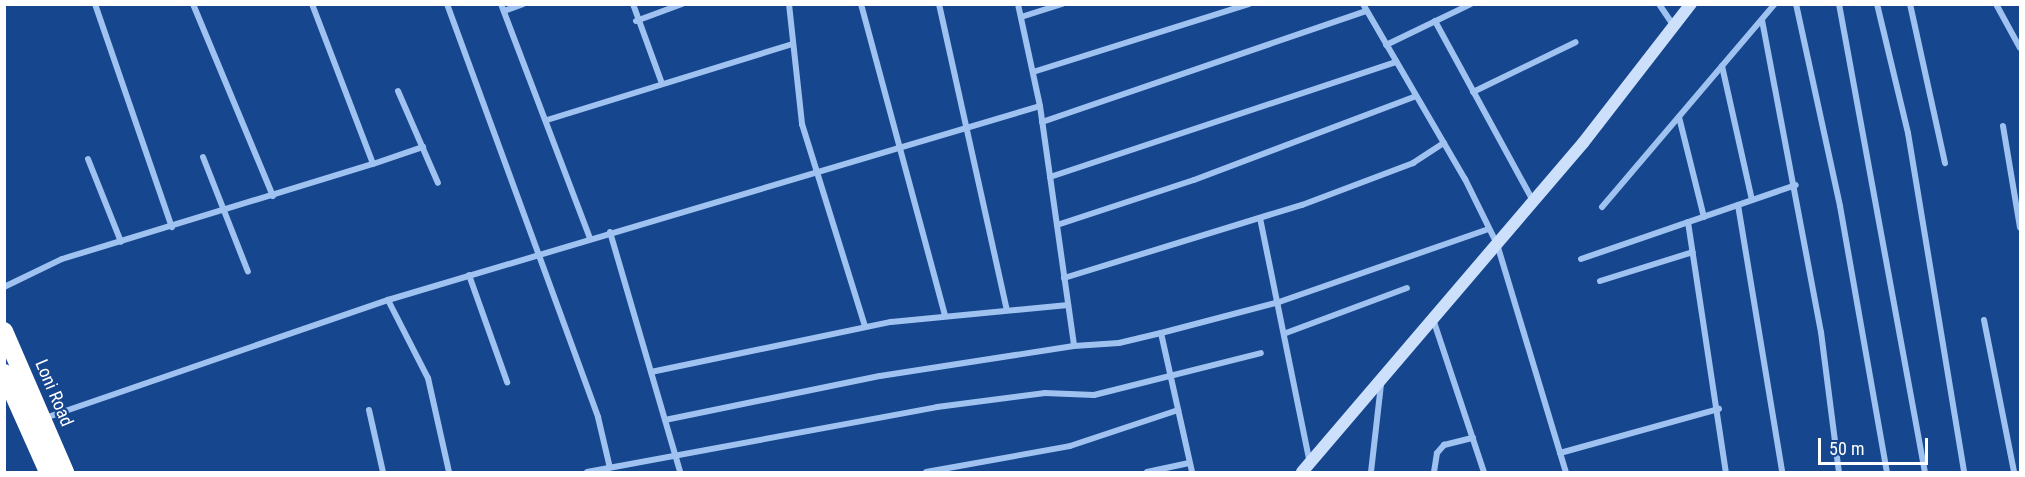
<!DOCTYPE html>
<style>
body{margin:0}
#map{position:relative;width:2025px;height:477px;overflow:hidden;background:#15468e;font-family:"Roboto Condensed",sans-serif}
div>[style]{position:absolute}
.street>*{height:6px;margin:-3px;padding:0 3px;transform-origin:3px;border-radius:3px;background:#9fc2f0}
.secondary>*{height:12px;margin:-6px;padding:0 6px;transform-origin:6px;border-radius:6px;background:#cde0fb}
.highway>*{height:18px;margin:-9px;padding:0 9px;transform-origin:9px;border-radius:9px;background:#fff}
span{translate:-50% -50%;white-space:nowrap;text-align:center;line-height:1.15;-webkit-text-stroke:4.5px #15468e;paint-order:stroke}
.street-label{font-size:18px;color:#fff}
.frame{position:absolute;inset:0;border:6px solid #fff;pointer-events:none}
.scale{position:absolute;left:1818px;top:438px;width:110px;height:27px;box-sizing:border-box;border:3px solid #fff;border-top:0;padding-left:8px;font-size:18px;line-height:21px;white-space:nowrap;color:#fff;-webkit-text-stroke:4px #15468e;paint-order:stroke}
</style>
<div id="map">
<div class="street">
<div style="left:95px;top:4px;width:236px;rotate:71deg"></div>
<div style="left:193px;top:4px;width:208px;rotate:67.4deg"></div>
<div style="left:312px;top:4px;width:171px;rotate:69.1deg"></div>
<div style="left:373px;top:164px;width:53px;rotate:-18.8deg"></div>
<div style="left:447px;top:4px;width:440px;rotate:69.9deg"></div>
<div style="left:598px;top:417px;width:52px;rotate:76.8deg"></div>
<div style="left:501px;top:4px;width:250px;rotate:69.2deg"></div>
<div style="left:633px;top:4px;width:82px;rotate:70deg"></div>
<div style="left:789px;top:4px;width:121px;rotate:83.8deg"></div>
<div style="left:802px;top:124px;width:212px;rotate:72.7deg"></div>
<div style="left:861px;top:4px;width:323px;rotate:74.9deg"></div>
<div style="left:939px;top:4px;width:313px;rotate:77.5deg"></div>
<div style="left:1363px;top:4px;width:203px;rotate:59.8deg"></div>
<div style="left:1465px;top:179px;width:72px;rotate:63.8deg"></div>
<div style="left:1497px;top:244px;width:238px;rotate:73.2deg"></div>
<div style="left:1659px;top:4px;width:25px;rotate:56deg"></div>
<div style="left:1796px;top:4px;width:207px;rotate:77.7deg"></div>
<div style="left:1840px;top:206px;width:270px;rotate:80deg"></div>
<div style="left:1839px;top:4px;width:476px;rotate:79.6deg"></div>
<div style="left:1877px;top:4px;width:133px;rotate:76.5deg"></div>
<div style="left:1908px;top:133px;width:344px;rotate:80.6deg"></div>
<div style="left:1910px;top:4px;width:163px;rotate:77.6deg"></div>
<div style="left:1996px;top:4px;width:50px;rotate:61.4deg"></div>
<div style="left:504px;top:11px;width:20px;rotate:-20deg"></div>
<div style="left:1021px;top:17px;width:43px;rotate:-17.6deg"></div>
<div style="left:1762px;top:20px;width:318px;rotate:79.3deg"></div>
<div style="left:1821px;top:332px;width:141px;rotate:82.7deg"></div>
<div style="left:636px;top:21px;width:49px;rotate:-20.3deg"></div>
<div style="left:1435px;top:21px;width:205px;rotate:61.4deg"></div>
<div style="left:1386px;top:45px;width:94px;rotate:-25.8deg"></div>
<div style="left:1722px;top:66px;width:137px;rotate:77.4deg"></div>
<div style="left:1033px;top:72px;width:226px;rotate:-17.5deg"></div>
<div style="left:398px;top:91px;width:100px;rotate:66.5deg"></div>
<div style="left:1473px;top:92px;width:114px;rotate:-25.9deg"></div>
<div style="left:1040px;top:106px;width:242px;rotate:81.9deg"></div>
<div style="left:1074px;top:346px;width:45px;rotate:-3.8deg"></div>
<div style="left:1119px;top:343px;width:43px;rotate:-13.4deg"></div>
<div style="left:1161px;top:333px;width:142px;rotate:77.4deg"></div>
<div style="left:1679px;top:117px;width:103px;rotate:76deg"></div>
<div style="left:547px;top:120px;width:257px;rotate:-17.2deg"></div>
<div style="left:1042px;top:122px;width:343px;rotate:-18.9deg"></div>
<div style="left:2003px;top:126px;width:103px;rotate:80.5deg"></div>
<div style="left:203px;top:157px;width:123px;rotate:68.6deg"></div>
<div style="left:88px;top:159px;width:89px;rotate:68.3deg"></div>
<div style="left:1050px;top:177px;width:365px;rotate:-18.4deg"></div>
<div style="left:1738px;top:205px;width:271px;rotate:80.6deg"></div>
<div style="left:1602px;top:207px;width:267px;rotate:-49.6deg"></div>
<div style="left:1260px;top:218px;width:250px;rotate:78.5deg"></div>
<div style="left:1688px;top:222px;width:253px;rotate:81.4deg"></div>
<div style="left:1057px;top:225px;width:144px;rotate:-18.2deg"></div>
<div style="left:1194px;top:180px;width:237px;rotate:-20.7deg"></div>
<div style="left:610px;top:232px;width:250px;rotate:73.7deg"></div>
<div style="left:1581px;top:259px;width:227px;rotate:-19deg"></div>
<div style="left:469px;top:275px;width:114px;rotate:70.4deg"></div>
<div style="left:1064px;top:278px;width:249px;rotate:-17.1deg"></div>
<div style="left:1302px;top:205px;width:119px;rotate:-20.7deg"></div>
<div style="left:1413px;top:163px;width:37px;rotate:-33deg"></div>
<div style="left:1600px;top:281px;width:97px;rotate:-17.3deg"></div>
<div style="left:4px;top:287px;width:64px;rotate:-25.8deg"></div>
<div style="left:62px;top:259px;width:325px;rotate:-17deg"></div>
<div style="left:388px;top:300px;width:88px;rotate:62.9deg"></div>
<div style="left:428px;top:378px;width:96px;rotate:77.4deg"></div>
<div style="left:1433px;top:319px;width:161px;rotate:71.6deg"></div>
<div style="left:1984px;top:320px;width:155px;rotate:78.8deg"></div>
<div style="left:1161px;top:333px;width:122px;rotate:-14.7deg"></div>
<div style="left:1279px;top:302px;width:222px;rotate:-19.2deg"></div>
<div style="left:1286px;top:333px;width:129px;rotate:-20.4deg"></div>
<div style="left:651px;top:372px;width:245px;rotate:-11.8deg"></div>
<div style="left:891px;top:322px;width:178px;rotate:-5.5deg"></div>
<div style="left:369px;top:410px;width:64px;rotate:77.3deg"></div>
<div style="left:45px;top:418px;width:363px;rotate:-19deg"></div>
<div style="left:388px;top:300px;width:680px;rotate:-16.57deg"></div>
<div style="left:1040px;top:106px;width:104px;rotate:-102.2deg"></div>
<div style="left:665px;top:420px;width:219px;rotate:-11.6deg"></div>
<div style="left:880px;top:376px;width:196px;rotate:-8.8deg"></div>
<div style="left:1560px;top:453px;width:165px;rotate:-15.5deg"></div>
<div style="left:587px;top:472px;width:356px;rotate:-10.5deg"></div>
<div style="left:937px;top:407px;width:109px;rotate:-7.4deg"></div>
<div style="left:1045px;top:393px;width:49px;rotate:2.3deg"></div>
<div style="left:1094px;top:395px;width:172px;rotate:-14.1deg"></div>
<div style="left:926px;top:472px;width:146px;rotate:-10.2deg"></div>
<div style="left:1070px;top:446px;width:114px;rotate:-18.4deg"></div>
<div style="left:1147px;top:472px;width:43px;rotate:-12.1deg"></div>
<div style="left:1371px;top:472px;width:89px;rotate:-83.5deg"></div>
<div style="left:1434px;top:472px;width:19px;rotate:-81deg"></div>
<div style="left:1437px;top:453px;width:11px;rotate:-49deg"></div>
<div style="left:1444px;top:445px;width:30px;rotate:-14deg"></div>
</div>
<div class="secondary">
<div style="left:1302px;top:472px;width:433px;rotate:-49.5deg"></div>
<div style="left:1583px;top:143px;width:176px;rotate:-52.2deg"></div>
</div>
<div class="highway">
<div style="left:4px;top:331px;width:154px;rotate:66.6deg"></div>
<div style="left:4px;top:373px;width:108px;rotate:66deg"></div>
</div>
<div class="street-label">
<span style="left:54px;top:393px;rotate:67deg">Loni Road</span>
</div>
<div class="frame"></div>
<div class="scale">50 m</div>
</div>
